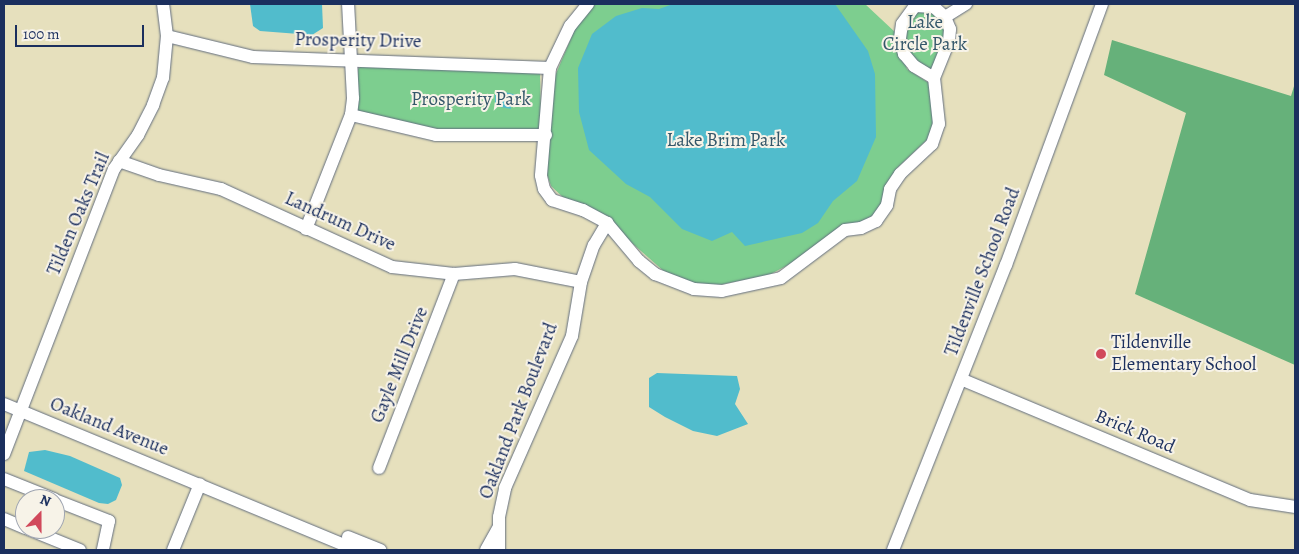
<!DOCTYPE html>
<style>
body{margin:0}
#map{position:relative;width:1299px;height:554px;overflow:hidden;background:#e6e0bd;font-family:Alegreya,serif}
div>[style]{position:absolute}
.green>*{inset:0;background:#7dce8f}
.forest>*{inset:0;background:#66b17a}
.water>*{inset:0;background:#51bccc}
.roads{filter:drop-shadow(0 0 1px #626d7f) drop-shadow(0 0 1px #626d7f)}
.minor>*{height:12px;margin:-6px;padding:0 6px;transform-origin:6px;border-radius:6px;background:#fff}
.dots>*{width:14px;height:14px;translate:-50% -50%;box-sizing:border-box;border:2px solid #f7f3e8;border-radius:50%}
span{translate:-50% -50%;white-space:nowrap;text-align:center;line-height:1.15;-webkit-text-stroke:4px #f7f3e8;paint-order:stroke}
.park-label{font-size:19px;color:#34576a}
.street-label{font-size:19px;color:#1b2f5e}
.poi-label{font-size:19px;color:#1b2f5e}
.left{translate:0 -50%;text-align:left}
.frame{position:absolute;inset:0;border:5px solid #1b2f5e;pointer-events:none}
.north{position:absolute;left:15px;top:489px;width:50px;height:50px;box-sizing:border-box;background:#f7f3e8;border:1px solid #9fa5b1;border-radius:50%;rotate:22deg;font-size:14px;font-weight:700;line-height:20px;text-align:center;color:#1b2f5e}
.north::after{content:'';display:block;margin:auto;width:18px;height:22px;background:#d1495b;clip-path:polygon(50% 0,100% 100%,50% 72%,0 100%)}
.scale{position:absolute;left:15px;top:25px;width:129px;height:22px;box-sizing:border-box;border:2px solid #1b2f5e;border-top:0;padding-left:6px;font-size:15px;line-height:18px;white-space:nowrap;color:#1b2f5e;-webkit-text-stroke:4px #f7f3e8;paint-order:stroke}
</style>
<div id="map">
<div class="green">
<div style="clip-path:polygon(595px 4px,865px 4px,896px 33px,907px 69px,932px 85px,936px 109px,931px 136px,896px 169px,879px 211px,864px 225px,769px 275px,714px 286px,675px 281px,624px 236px,567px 201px,551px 186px,547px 174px,555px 76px,577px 24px)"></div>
<div style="clip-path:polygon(931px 10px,943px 24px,945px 38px,934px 69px,920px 68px,905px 45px,905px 29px,917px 11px)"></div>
<div style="clip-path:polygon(362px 65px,540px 70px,541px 123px,538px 129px,474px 132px,429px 128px,358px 111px,358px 69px)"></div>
</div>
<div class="forest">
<div style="clip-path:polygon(1112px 40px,1291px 96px,1295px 83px,1295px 365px,1135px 294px,1186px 113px,1104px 75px)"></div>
</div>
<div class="water">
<div style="clip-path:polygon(250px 4px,322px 4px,323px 28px,312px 35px,260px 31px,253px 26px)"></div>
<div style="clip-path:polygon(673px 4px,835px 4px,868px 51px,875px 74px,876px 137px,857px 181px,833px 201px,818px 223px,802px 233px,745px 246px,732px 232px,712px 241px,682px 229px,650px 197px,626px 184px,589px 150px,579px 112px,578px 68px,592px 34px,616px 16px,642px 8px,659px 9px)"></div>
<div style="clip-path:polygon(501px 91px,517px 95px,517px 106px,511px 106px,511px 109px,495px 106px,495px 94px)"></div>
<div style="clip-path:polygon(657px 373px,737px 376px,740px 389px,735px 404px,748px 424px,717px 436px,693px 431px,665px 417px,649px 407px,649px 378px)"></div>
<div style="clip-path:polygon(45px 450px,70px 456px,120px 478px,122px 485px,116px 500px,108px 504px,99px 503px,24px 471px,29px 452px)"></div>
</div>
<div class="roads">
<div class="minor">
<div style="left:588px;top:4px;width:28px;rotate:129deg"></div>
<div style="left:570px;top:26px;width:47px;rotate:115.5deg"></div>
<div style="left:550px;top:68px;width:108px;rotate:94.8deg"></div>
<div style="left:541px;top:176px;width:13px;rotate:77deg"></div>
<div style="left:544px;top:189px;width:14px;rotate:54deg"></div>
<div style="left:552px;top:200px;width:33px;rotate:18deg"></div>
<div style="left:583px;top:210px;width:27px;rotate:28deg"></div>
<div style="left:607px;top:223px;width:50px;rotate:49.9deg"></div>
<div style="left:639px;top:261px;width:21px;rotate:39deg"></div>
<div style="left:655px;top:274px;width:42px;rotate:21deg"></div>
<div style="left:694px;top:289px;width:28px;rotate:4deg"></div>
<div style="left:722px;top:291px;width:60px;rotate:-12.4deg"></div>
<div style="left:781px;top:278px;width:80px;rotate:-36.9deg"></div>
<div style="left:845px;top:230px;width:16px;rotate:-7deg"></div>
<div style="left:861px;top:228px;width:17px;rotate:-25deg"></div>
<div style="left:876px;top:221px;width:19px;rotate:-55deg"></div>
<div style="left:887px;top:205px;width:16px;rotate:-79deg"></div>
<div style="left:890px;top:189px;width:18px;rotate:-56deg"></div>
<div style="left:900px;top:174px;width:44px;rotate:-43.2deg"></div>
<div style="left:932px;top:144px;width:21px;rotate:-71deg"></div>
<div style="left:939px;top:124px;width:46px;rotate:-96.2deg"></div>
<div style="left:934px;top:78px;width:40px;rotate:-68deg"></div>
<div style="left:949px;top:41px;width:12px;rotate:-85deg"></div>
<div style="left:950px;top:29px;width:13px;rotate:-113deg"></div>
<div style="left:945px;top:17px;width:15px;rotate:-138deg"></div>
<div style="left:934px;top:7px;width:19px;rotate:-177deg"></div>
<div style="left:915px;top:6px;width:22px;rotate:126deg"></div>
<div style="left:902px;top:24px;width:15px;rotate:98deg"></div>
<div style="left:900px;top:39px;width:16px;rotate:75deg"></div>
<div style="left:904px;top:54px;width:16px;rotate:50deg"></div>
<div style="left:914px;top:66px;width:23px;rotate:31deg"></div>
<div style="left:945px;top:17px;width:25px;rotate:-32deg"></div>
<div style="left:167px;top:36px;width:89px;rotate:13.7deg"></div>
<div style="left:253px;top:57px;width:297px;rotate:2.1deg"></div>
<div style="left:351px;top:115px;width:87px;rotate:13.2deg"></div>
<div style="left:436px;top:135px;width:110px"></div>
<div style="left:119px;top:161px;width:42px;rotate:19.3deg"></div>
<div style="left:159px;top:175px;width:64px;rotate:12.7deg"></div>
<div style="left:221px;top:189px;width:188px;rotate:24.5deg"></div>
<div style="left:392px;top:267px;width:62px;rotate:6.4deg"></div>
<div style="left:454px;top:274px;width:61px;rotate:-4.7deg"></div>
<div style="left:515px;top:269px;width:67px;rotate:11.1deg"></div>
<div style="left:306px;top:229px;width:123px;rotate:-68.5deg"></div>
<div style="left:351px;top:115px;width:17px;rotate:-83deg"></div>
<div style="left:353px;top:98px;width:94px;rotate:-93deg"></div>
<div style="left:963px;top:380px;width:311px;rotate:22.7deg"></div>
<div style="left:1250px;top:500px;width:46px;rotate:8.8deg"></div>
<div style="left:4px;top:404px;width:382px;rotate:22.5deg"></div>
<div style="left:4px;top:454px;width:305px;rotate:-68.9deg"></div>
<div style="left:114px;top:169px;width:42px;rotate:-54.8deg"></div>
<div style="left:138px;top:135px;width:34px;rotate:-63deg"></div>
<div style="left:153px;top:105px;width:29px;rotate:-70deg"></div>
<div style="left:163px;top:78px;width:42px;rotate:-84.6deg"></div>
<div style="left:167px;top:36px;width:32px;rotate:-97deg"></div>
<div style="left:379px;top:468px;width:208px;rotate:-68.9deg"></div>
<div style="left:4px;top:479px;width:54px;rotate:21.8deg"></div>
<div style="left:55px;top:500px;width:58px;rotate:21.3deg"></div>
<div style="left:109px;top:521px;width:30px;rotate:102deg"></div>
<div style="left:4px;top:519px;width:23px;rotate:23deg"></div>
<div style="left:28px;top:529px;width:56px;rotate:22deg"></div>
<div style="left:348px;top:537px;width:35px;rotate:22deg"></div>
<div style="left:173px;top:550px;width:71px;rotate:-67.8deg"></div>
<div style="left:486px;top:550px;width:25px;rotate:-61deg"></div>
<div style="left:499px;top:550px;width:33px;rotate:-90deg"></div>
<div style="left:499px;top:517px;width:30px;rotate:-78deg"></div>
<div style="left:505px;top:488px;width:166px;rotate:-66.2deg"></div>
<div style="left:572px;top:336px;width:55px;rotate:-80.5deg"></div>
<div style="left:581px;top:282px;width:39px;rotate:-71deg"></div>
<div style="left:594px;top:245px;width:26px;rotate:-59deg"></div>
<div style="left:893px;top:550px;width:307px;rotate:-68.4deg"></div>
<div style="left:1006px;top:265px;width:278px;rotate:-69.8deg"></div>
</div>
</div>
<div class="dots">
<div style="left:1101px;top:354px;background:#d1495b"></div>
</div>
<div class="park-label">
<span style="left:925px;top:34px">Lake<br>Circle Park</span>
<span style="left:471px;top:100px">Prosperity Park</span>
<span style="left:726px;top:141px">Lake Brim Park</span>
</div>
<div class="street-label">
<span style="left:358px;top:41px;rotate:1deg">Prosperity Drive</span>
<span style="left:79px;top:214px;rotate:-67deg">Tilden Oaks Trail</span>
<span style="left:340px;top:222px;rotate:24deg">Landrum Drive</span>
<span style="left:983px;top:272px;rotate:-69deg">Tildenville School Road</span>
<span style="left:400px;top:365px;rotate:-68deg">Gayle Mill Drive</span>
<span style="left:519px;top:411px;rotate:-69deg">Oakland Park Boulevard</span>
<span style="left:109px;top:427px;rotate:22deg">Oakland Avenue</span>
<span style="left:1135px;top:432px;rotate:23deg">Brick Road</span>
</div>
<div class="poi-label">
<span class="left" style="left:1111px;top:354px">Tildenville<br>Elementary School</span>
</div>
<div class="frame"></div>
<div class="north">N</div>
<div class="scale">100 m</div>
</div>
